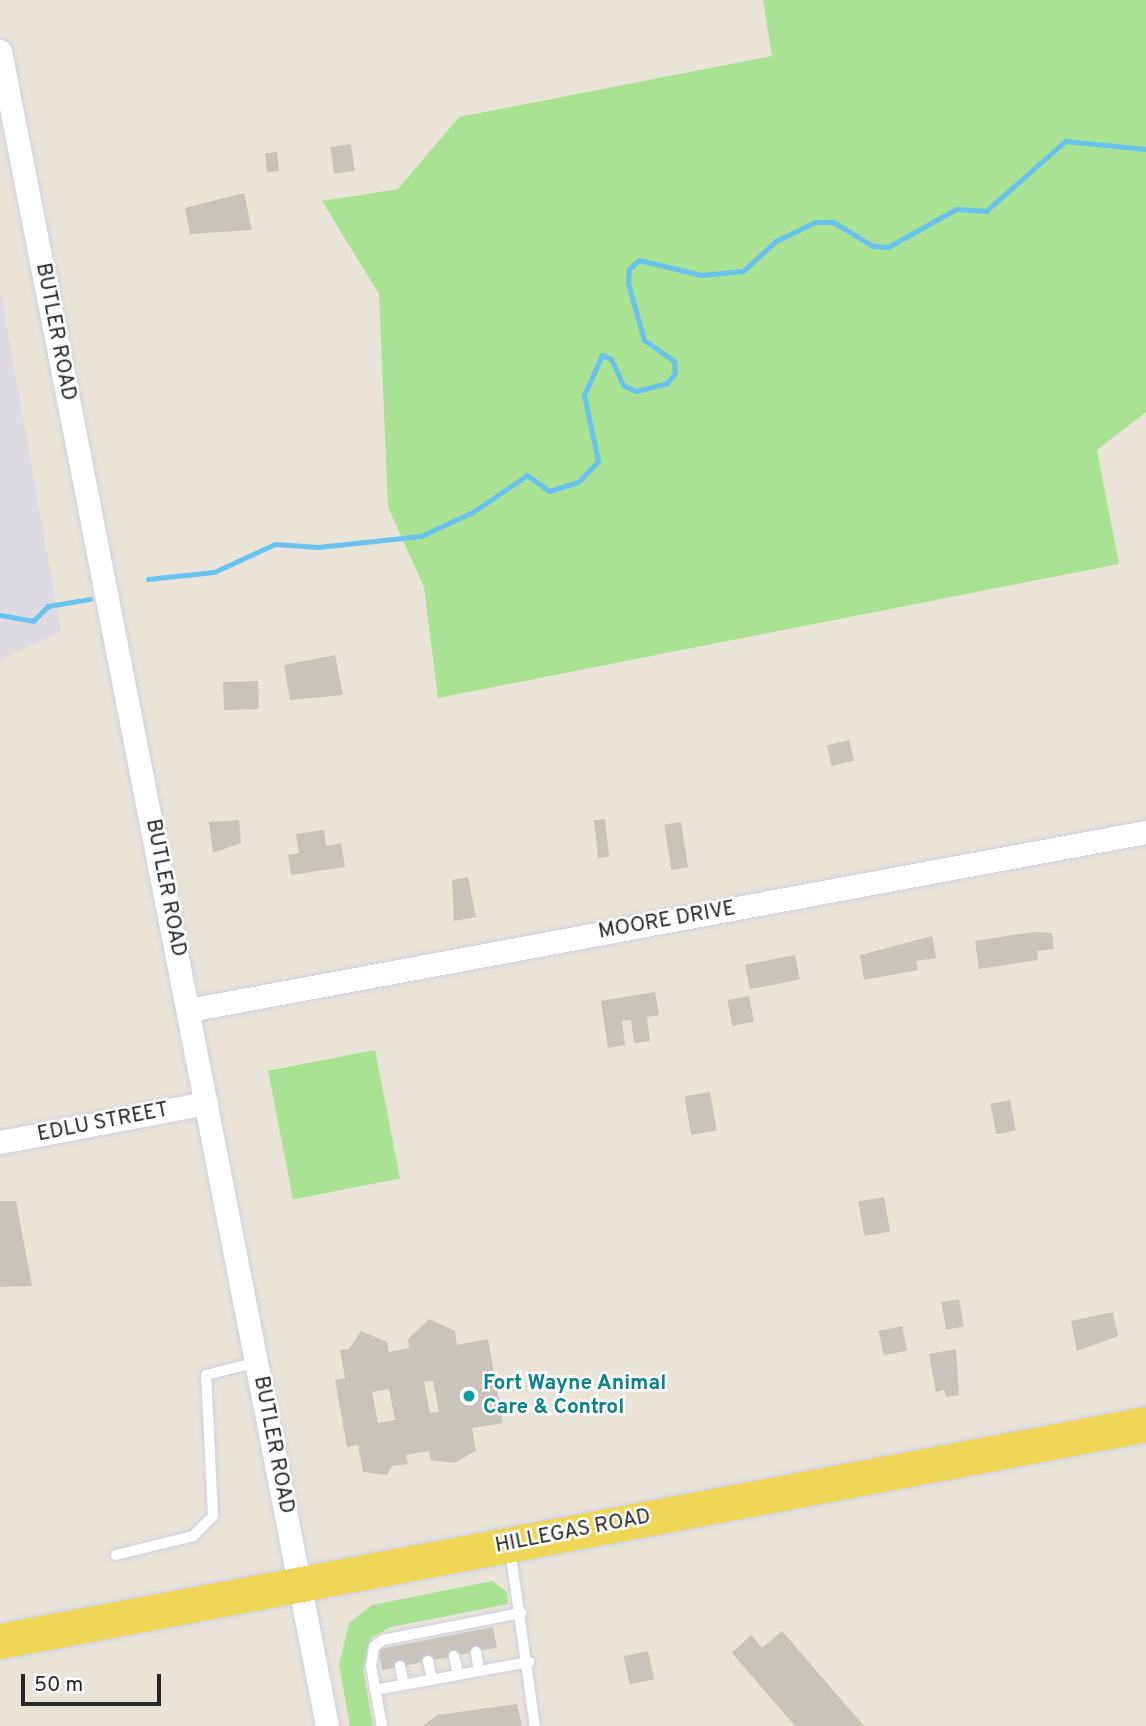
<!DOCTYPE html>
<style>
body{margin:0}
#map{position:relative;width:1146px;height:1726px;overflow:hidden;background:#eae4d8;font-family:Overpass,sans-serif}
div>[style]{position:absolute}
.industrial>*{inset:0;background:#dddae2}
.green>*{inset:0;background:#aae294;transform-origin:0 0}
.stream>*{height:5px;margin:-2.5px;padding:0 2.5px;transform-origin:2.5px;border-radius:2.5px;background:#6ac3ee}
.building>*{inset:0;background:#c8c3bb;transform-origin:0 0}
.roads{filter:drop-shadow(0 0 2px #ced0e1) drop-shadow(0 0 2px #ced0e1)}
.lane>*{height:10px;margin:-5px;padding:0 5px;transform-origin:5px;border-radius:5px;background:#fff}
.street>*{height:23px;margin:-11.5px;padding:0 11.5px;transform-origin:11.5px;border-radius:11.5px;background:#fff}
.primary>*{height:35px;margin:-17.5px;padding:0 17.5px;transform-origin:17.5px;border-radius:17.5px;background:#f0d657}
.dots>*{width:19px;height:19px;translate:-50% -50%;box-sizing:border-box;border:4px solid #fff;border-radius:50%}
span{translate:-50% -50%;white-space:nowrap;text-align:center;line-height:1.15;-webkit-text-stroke:5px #fff;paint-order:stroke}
.street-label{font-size:21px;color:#272727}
.culture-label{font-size:21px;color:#0d838f;font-weight:700}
.left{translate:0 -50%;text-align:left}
.scale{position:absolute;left:21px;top:1674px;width:140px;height:32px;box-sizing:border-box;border:4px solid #272727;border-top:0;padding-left:9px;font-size:21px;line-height:24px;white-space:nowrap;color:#272727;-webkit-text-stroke:5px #fff;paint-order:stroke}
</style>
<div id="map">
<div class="industrial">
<div style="clip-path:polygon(0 289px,61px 631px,0 660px)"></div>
</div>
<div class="green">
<div style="clip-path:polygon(763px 0,1146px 0,1146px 412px,1097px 450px,1119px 564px,438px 698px,424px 587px,388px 507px,379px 294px,322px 201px,398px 189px,459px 117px,772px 56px)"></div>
<div style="left:375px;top:1050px;width:131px;height:109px;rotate:79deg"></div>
<div style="clip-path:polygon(492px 1581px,507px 1592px,508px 1604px,391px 1627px,371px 1638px,363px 1669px,373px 1726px,350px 1726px,339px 1665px,349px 1623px,372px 1605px)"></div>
</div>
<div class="stream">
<div style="left:148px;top:579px;width:66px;rotate:-6.1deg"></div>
<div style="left:214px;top:572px;width:67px;rotate:-24.7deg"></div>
<div style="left:275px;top:544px;width:43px;rotate:4deg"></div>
<div style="left:318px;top:547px;width:104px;rotate:-6.1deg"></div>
<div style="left:421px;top:536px;width:57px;rotate:-24.8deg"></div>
<div style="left:473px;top:512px;width:65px;rotate:-34.4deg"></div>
<div style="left:527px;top:475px;width:27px;rotate:36deg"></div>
<div style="left:549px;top:491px;width:30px;rotate:-17deg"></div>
<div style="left:578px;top:482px;width:29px;rotate:-46deg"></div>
<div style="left:598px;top:461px;width:67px;rotate:-102deg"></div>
<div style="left:584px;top:395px;width:44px;rotate:-65.8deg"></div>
<div style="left:602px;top:355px;width:10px;rotate:24deg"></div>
<div style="left:611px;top:359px;width:29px;rotate:65deg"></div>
<div style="left:623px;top:385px;width:14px;rotate:25deg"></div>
<div style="left:636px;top:391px;width:32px;rotate:-14deg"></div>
<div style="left:667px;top:383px;width:13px;rotate:-51deg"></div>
<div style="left:675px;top:373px;width:12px;rotate:-95deg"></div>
<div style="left:674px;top:361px;width:37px;rotate:-145deg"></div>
<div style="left:644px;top:340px;width:59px;rotate:-105.7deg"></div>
<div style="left:628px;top:283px;width:14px;rotate:-86deg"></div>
<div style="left:629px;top:269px;width:13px;rotate:-42deg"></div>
<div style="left:639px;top:260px;width:64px;rotate:13.6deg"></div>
<div style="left:701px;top:275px;width:42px;rotate:-5.4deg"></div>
<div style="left:743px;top:271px;width:45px;rotate:-42.3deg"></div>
<div style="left:776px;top:241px;width:43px;rotate:-26deg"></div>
<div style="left:815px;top:222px;width:18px"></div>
<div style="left:833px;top:222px;width:47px;rotate:31deg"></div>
<div style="left:873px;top:246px;width:15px;rotate:4deg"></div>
<div style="left:888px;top:247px;width:78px;rotate:-29.2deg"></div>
<div style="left:956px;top:209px;width:30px;rotate:4deg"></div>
<div style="left:986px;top:211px;width:106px;rotate:-41.5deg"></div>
<div style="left:1065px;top:141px;width:81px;rotate:5.6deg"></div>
<div style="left:0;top:615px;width:34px;rotate:10deg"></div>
<div style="left:33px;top:621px;width:21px;rotate:-45deg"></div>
<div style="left:48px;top:606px;width:43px;rotate:-9.5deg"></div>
</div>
<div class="building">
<div style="left:351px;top:144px;width:27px;height:21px;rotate:82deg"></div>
<div style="left:277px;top:152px;width:19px;height:12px;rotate:84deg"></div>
<div style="clip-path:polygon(244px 193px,252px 230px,190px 234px,185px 208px)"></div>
<div style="clip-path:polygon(335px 655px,343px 695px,290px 700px,284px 665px)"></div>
<div style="left:258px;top:681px;width:28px;height:35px;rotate:88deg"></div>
<div style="left:849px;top:740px;width:21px;height:23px;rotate:76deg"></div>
<div style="left:605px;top:819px;width:38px;height:11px;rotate:84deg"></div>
<div style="clip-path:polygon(239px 820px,241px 843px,213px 853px,209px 822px)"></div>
<div style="left:681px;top:822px;width:46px;height:17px;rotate:81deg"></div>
<div style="clip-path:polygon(324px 830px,326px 846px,341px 843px,345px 867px,291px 875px,288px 855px,299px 853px,296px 834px)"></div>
<div style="clip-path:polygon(468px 877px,476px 917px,454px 921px,452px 880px)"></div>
<div style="clip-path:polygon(1033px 932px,1052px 933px,1054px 949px,1037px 951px,1038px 960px,979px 969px,975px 941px)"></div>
<div style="clip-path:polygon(932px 936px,936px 958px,916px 961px,918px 970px,864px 980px,860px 955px)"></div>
<div style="left:795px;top:955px;width:25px;height:51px;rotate:79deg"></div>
<div style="clip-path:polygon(655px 992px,659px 1015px,647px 1017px,650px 1041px,634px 1043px,631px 1020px,622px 1021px,625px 1045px,608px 1048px,601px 1001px)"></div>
<div style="left:749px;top:996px;width:26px;height:22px;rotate:79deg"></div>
<div style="left:710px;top:1092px;width:39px;height:26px;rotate:80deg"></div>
<div style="left:1010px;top:1100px;width:31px;height:20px;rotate:79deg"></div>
<div style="left:884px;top:1197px;width:35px;height:26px;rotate:80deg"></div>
<div style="clip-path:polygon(0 1201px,16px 1201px,32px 1286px,0 1287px)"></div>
<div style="left:959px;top:1299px;width:28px;height:18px;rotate:80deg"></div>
<div style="clip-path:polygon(1113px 1312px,1118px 1336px,1077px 1351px,1071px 1321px)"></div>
<div style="clip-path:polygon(evenodd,429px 1319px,455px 1331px,457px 1345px,488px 1339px,503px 1423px,472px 1428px,476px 1451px,454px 1463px,431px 1460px,429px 1451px,406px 1455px,408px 1464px,392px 1466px,387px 1475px,363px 1472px,358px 1445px,347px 1447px,335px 1380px,345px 1378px,340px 1350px,349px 1349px,361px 1331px,387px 1342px,389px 1352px,409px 1348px,408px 1339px,429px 1319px,433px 1381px,439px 1412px,430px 1413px,424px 1382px,433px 1381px,429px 1319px,389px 1389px,395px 1420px,378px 1423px,372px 1392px,389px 1389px)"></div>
<div style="left:902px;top:1326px;width:25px;height:24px;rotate:78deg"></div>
<div style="clip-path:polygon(956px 1349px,959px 1395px,946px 1397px,944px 1390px,936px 1392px,929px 1354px)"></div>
<div style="left:493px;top:1627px;width:21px;height:117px;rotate:79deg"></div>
<div style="clip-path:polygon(782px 1631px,838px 1696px,864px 1726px,795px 1726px,732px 1653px,751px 1635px,762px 1648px)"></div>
<div style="left:648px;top:1651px;width:29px;height:25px;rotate:78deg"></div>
<div style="clip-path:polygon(517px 1704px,522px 1726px,423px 1726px,437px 1715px)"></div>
</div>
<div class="roads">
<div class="lane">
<div style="left:510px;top:1549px;width:179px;rotate:82deg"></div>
<div style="left:116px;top:1555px;width:79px;rotate:-13.9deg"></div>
<div style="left:193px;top:1536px;width:28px;rotate:-45deg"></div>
<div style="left:213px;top:1516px;width:141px;rotate:-92.8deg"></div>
<div style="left:206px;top:1375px;width:53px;rotate:-14.3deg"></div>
<div style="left:476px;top:1652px;width:19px;rotate:81deg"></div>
<div style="left:454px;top:1656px;width:19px;rotate:78deg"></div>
<div style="left:428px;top:1661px;width:19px;rotate:78deg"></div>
<div style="left:400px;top:1666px;width:19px;rotate:78deg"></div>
<div style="left:375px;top:1690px;width:157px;rotate:-10.3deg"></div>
<div style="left:382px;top:1726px;width:61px;rotate:-100.4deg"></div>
<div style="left:371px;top:1666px;width:19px;rotate:-81deg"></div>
<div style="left:374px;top:1647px;width:11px;rotate:-38deg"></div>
<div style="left:383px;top:1640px;width:141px;rotate:-11.1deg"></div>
</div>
<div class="street">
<div style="left:0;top:51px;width:1707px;rotate:78.95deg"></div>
<div style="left:189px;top:1010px;width:973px;rotate:-10.54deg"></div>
<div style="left:0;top:1142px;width:210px;rotate:-10.7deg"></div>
</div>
<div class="primary">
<div style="left:0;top:1641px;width:1166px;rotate:-10.72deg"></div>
</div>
</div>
<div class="dots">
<div style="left:469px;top:1396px;background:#0f9aa8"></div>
</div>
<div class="street-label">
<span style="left:55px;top:332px;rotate:79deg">BUTLER ROAD</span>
<span style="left:165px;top:888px;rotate:79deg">BUTLER ROAD</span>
<span style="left:667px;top:921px;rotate:-10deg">MOORE DRIVE</span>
<span style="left:103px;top:1123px;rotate:-11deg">EDLU STREET</span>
<span style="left:273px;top:1445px;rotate:79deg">BUTLER ROAD</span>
<span style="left:573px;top:1532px;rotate:-11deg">HILLEGAS ROAD</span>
</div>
<div class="culture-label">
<span class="left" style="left:483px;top:1396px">Fort Wayne Animal<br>Care &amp; Control</span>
</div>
<div class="scale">50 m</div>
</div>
